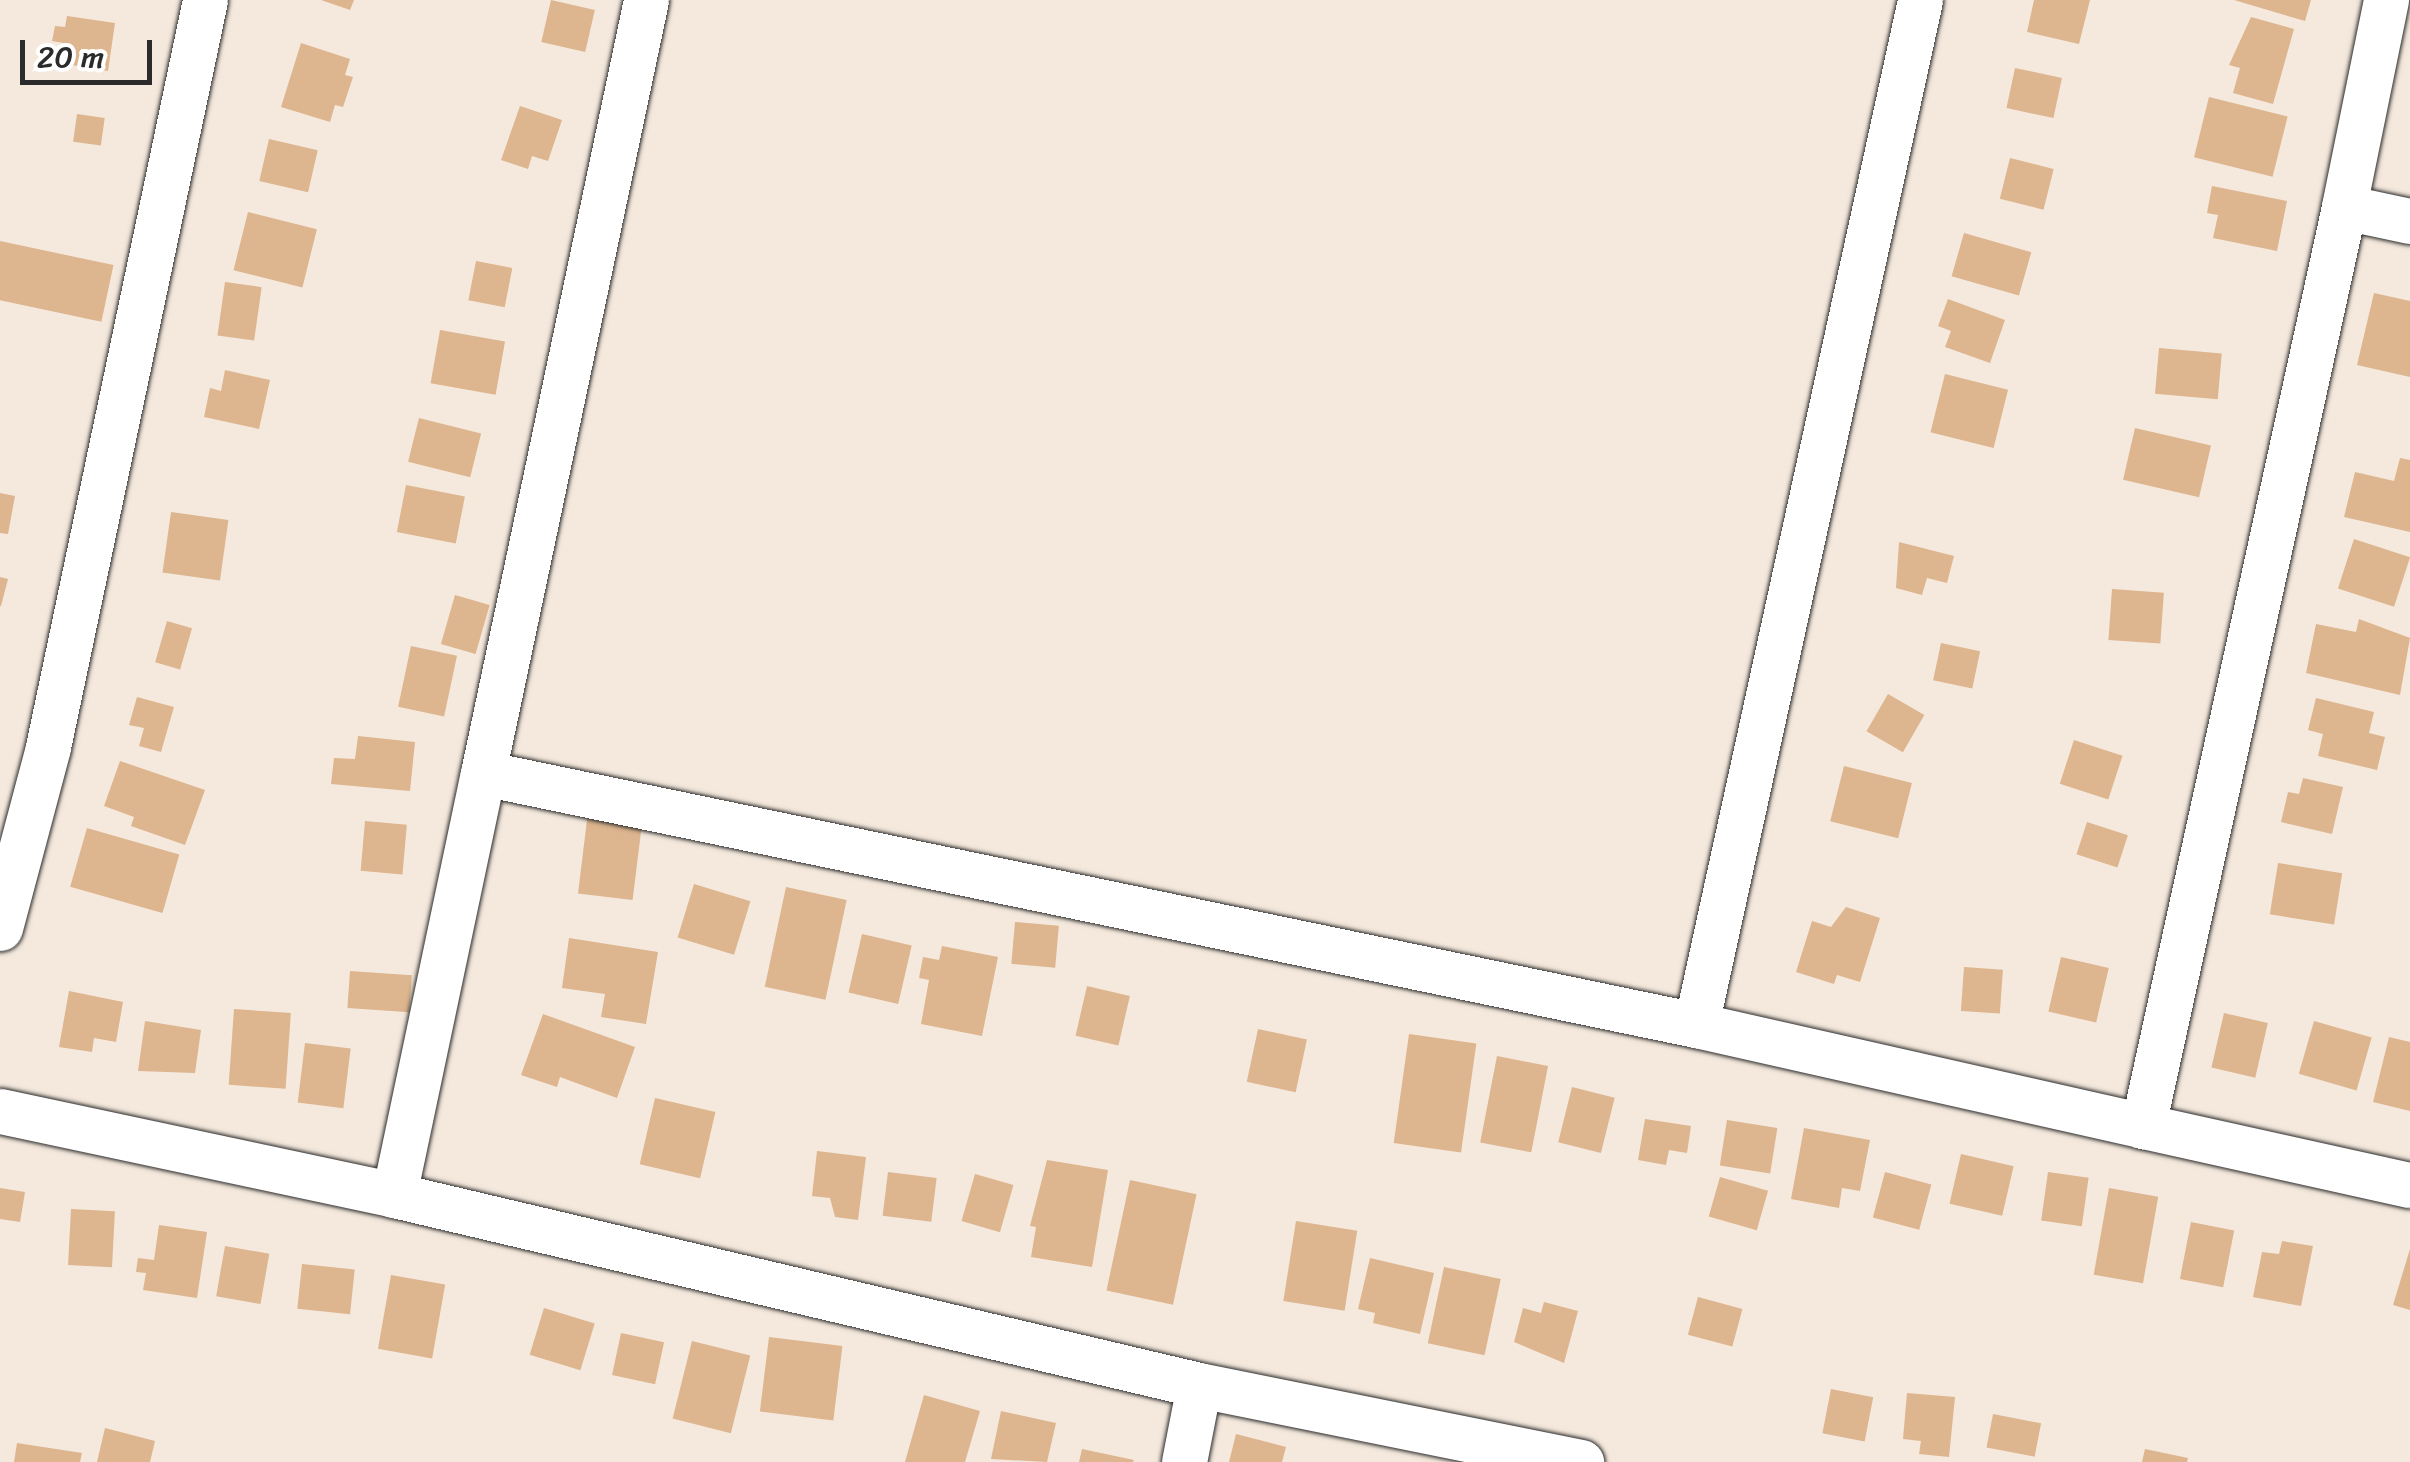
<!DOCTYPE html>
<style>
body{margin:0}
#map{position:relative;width:2410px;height:1462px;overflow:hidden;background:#f5e9dd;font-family:Sriracha,sans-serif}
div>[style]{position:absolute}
.building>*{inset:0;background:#ddb58e;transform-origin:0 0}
.roads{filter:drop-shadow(0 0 2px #2b2b2b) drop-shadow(0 0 2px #2b2b2b)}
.minor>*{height:45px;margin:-22.5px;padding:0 22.5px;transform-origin:22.5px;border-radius:22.5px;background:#fff}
span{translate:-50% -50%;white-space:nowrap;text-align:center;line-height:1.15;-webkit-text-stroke:9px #fff;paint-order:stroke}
.scale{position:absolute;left:20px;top:40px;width:132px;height:45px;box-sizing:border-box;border:5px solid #2b2b2b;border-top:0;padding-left:12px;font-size:30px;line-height:35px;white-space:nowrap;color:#2b2b2b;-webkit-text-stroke:8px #fff;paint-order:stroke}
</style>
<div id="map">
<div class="building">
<div style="clip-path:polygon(321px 0,354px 0,350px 10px)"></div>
<div style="left:551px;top:0;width:45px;height:43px;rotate:13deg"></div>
<div style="clip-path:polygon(2034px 0,2090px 0,2079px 44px,2027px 32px)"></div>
<div style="clip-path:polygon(2234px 0,2311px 0,2305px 21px)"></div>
<div style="clip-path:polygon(67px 16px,115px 23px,108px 71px,60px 63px,63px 43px,52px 41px,55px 26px,65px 27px)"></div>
<div style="clip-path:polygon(2251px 17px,2294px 29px,2273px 104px,2233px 93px,2240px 68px,2229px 65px)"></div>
<div style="clip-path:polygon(301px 43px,350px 59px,345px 75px,353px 77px,343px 107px,335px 105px,330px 122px,281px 107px)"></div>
<div style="left:2015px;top:68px;width:48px;height:41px;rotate:12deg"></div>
<div style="left:2209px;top:97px;width:81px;height:62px;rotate:14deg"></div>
<div style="clip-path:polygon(520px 106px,562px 120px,548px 161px,532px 156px,528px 169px,501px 160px)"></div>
<div style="left:77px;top:114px;width:28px;height:28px;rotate:8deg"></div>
<div style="left:269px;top:139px;width:50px;height:43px;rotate:13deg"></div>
<div style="left:2010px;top:158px;width:45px;height:42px;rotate:14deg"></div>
<div style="clip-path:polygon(2212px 186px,2287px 201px,2277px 251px,2213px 238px,2218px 215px,2207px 213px)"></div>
<div style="left:248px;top:212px;width:71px;height:60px;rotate:14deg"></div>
<div style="left:1964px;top:233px;width:70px;height:45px;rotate:16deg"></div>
<div style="left:0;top:241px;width:116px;height:58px;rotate:12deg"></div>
<div style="left:476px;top:261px;width:37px;height:40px;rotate:11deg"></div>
<div style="left:225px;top:282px;width:37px;height:54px;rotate:8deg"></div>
<div style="clip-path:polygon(2374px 293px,2410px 301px,2410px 377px,2357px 365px)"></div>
<div style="clip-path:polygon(1948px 299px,2005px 320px,1990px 363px,1945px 347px,1951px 331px,1938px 326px)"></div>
<div style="left:440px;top:330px;width:66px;height:54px;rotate:10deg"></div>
<div style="left:2159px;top:348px;width:63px;height:46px;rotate:5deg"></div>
<div style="clip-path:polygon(225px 370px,270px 380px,259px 429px,204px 417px,210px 388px,221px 391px)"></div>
<div style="left:1945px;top:374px;width:65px;height:60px;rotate:14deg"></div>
<div style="left:419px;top:418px;width:64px;height:45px;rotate:14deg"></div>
<div style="left:2135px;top:428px;width:78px;height:53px;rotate:13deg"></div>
<div style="clip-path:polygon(2400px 458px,2410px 460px,2410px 532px,2344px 517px,2355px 472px,2394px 481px)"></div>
<div style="left:406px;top:485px;width:60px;height:48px;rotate:11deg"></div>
<div style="clip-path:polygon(0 493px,15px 496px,8px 534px,0 533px)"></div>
<div style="left:171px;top:512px;width:58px;height:61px;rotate:8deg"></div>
<div style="left:2354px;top:539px;width:59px;height:52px;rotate:18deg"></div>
<div style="clip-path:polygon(1899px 542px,1954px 556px,1947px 583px,1927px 578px,1922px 595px,1896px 588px)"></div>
<div style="clip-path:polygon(0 577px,8px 579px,1px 606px,0 606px)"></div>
<div style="left:2112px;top:589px;width:52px;height:51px;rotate:4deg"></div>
<div style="left:455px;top:595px;width:36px;height:51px;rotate:16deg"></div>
<div style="clip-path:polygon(2359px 619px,2410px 638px,2400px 695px,2306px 673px,2316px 624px,2356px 632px)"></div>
<div style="left:167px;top:621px;width:26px;height:43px;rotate:16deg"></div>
<div style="left:1941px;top:643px;width:40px;height:38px;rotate:12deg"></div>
<div style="left:411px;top:646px;width:47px;height:62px;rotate:12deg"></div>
<div style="left:1888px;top:694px;width:42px;height:43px;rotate:30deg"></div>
<div style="clip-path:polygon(137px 697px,174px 707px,161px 752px,139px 746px,144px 728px,129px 725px)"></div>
<div style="clip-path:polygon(2316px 698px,2374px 712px,2369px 733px,2385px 737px,2377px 770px,2318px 756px,2323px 734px,2308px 730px)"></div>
<div style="clip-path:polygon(358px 736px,415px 742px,410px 791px,331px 784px,334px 758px,355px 759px)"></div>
<div style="left:2074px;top:740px;width:51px;height:46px;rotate:18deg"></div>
<div style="clip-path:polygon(120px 761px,205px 790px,185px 845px,131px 826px,134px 817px,104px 806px)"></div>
<div style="left:1844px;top:766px;width:70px;height:57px;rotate:14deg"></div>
<div style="clip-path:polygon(2303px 778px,2343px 787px,2332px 834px,2281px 822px,2288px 792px,2299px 794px)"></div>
<div style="left:588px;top:812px;width:55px;height:82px;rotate:7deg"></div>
<div style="left:365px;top:821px;width:42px;height:50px;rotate:5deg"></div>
<div style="left:2087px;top:822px;width:43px;height:34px;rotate:18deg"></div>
<div style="left:87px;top:828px;width:96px;height:61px;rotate:16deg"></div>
<div style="left:2278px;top:863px;width:65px;height:52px;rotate:9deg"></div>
<div style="left:694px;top:884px;width:59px;height:56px;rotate:17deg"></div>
<div style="left:786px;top:887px;width:62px;height:102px;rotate:12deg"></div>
<div style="clip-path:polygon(1846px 907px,1880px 918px,1860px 982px,1837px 975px,1834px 984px,1796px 972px,1812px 921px,1831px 927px)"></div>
<div style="left:1015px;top:922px;width:44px;height:42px;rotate:5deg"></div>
<div style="left:862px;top:934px;width:51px;height:60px;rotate:13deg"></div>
<div style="clip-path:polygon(569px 938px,658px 952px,646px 1024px,601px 1017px,605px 994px,562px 988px)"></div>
<div style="clip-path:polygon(942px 946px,998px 957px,982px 1036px,921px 1024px,929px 980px,919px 978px,923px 957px,939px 960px)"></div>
<div style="left:2061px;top:957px;width:49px;height:56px;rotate:13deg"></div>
<div style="left:1964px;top:967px;width:39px;height:44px;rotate:4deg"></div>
<div style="left:350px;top:971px;width:62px;height:37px;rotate:4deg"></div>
<div style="left:1087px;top:986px;width:44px;height:51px;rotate:13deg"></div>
<div style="clip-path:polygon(69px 991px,123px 1002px,116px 1042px,94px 1038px,92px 1052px,59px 1047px)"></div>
<div style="left:234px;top:1009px;width:57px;height:76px;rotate:4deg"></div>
<div style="left:2224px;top:1013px;width:45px;height:56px;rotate:13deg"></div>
<div style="clip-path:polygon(543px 1014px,635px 1047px,617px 1098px,560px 1077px,557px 1087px,521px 1075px)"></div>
<div style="clip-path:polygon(145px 1021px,201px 1030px,195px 1073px,138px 1071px)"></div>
<div style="left:2314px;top:1021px;width:60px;height:55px;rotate:16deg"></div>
<div style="left:1258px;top:1029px;width:50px;height:54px;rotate:12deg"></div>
<div style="left:1409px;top:1034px;width:68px;height:110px;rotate:8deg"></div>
<div style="clip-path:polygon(2389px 1037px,2410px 1042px,2410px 1111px,2373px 1102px)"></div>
<div style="left:305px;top:1043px;width:46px;height:60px;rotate:7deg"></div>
<div style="left:1497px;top:1056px;width:52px;height:88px;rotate:11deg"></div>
<div style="left:1572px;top:1087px;width:44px;height:57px;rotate:14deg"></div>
<div style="left:655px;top:1098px;width:62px;height:68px;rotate:13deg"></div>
<div style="clip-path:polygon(1645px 1119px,1691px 1126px,1687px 1153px,1669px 1150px,1666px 1165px,1638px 1160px)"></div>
<div style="left:1727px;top:1120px;width:51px;height:46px;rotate:9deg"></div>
<div style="clip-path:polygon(1804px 1128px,1870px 1140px,1860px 1191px,1842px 1188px,1839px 1208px,1791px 1199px)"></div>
<div style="clip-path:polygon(817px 1151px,866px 1157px,858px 1220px,835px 1217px,830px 1198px,812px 1196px)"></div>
<div style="left:1961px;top:1154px;width:54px;height:51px;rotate:13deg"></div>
<div style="clip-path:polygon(1047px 1160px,1108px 1170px,1092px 1267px,1031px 1257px,1036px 1227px,1030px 1226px)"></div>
<div style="left:888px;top:1172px;width:49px;height:44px;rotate:7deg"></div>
<div style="left:1885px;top:1172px;width:48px;height:47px;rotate:15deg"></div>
<div style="left:2048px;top:1172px;width:41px;height:49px;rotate:8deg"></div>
<div style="left:975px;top:1174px;width:40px;height:49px;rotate:16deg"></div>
<div style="left:1720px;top:1177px;width:50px;height:41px;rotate:16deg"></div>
<div style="left:1130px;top:1180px;width:68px;height:113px;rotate:12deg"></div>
<div style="clip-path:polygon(0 1188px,25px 1192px,20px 1222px,0 1219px)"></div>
<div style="left:2109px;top:1188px;width:50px;height:88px;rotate:10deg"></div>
<div style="left:71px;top:1209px;width:44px;height:56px;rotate:3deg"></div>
<div style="left:1296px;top:1221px;width:62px;height:81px;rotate:9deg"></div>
<div style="left:2191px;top:1222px;width:44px;height:58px;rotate:11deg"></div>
<div style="clip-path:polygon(159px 1225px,207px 1232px,197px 1298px,143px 1290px,146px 1273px,136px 1272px,138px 1258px,154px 1260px)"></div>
<div style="clip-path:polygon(2282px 1241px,2313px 1246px,2301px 1306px,2253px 1297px,2262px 1252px,2279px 1254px)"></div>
<div style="left:225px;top:1246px;width:45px;height:51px;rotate:10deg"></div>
<div style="clip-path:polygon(2410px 1249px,2410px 1310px,2393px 1305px)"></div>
<div style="clip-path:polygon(1370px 1258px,1434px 1273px,1420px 1334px,1373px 1323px,1375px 1313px,1358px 1309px)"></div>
<div style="left:302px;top:1264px;width:53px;height:45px;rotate:6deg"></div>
<div style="left:1444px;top:1267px;width:58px;height:78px;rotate:12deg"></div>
<div style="left:391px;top:1275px;width:55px;height:75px;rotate:10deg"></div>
<div style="left:1698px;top:1297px;width:46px;height:39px;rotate:15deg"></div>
<div style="clip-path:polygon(1544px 1302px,1578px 1311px,1564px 1363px,1514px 1342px,1523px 1308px,1541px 1313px)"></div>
<div style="left:544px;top:1308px;width:53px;height:49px;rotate:17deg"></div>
<div style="left:621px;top:1333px;width:44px;height:43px;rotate:12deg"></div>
<div style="left:769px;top:1337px;width:74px;height:75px;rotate:7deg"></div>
<div style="left:692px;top:1341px;width:60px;height:80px;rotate:14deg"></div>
<div style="left:1831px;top:1389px;width:43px;height:45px;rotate:11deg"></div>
<div style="clip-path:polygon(1907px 1393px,1955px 1397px,1949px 1457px,1919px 1454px,1921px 1441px,1903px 1439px)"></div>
<div style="clip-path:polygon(924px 1395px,980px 1411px,965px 1462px,905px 1462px)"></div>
<div style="clip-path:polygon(1001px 1411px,1056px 1423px,1047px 1462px,991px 1459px)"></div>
<div style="left:1993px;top:1414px;width:49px;height:34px;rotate:11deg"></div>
<div style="clip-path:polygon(105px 1428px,155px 1441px,150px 1462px,97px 1462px)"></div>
<div style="clip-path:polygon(1236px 1434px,1286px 1447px,1282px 1462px,1229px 1462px)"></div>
<div style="clip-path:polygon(17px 1443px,82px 1453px,80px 1462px,14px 1462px)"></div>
<div style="clip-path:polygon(1082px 1449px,1134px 1460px,1133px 1462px,1079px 1462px)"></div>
<div style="clip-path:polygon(2145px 1449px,2188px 1458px,2187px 1462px,2142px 1462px)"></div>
</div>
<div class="roads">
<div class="minor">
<div style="left:2386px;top:0;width:211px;rotate:101.5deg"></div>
<div style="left:2344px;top:207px;width:67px;rotate:12deg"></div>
<div style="left:2344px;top:207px;width:941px;rotate:102.34deg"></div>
<div style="left:2143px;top:1126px;width:273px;rotate:12.5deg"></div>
<div style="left:483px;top:773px;width:790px;rotate:-78.09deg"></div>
<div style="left:0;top:928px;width:187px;rotate:-75.1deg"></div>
<div style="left:48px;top:747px;width:763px;rotate:-78.13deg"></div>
<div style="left:1696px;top:1025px;width:1049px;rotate:-77.67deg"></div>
<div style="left:0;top:1111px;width:403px;rotate:12deg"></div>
<div style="left:394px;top:1195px;width:827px;rotate:13.28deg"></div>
<div style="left:1199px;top:1385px;width:390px;rotate:11.4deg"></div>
<div style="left:394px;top:1195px;width:431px;rotate:-78.1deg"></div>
<div style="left:483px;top:773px;width:1239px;rotate:11.74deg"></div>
<div style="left:1696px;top:1025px;width:458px;rotate:12.7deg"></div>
<div style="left:1184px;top:1462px;width:78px;rotate:-79deg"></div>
</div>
</div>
<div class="scale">20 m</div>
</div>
